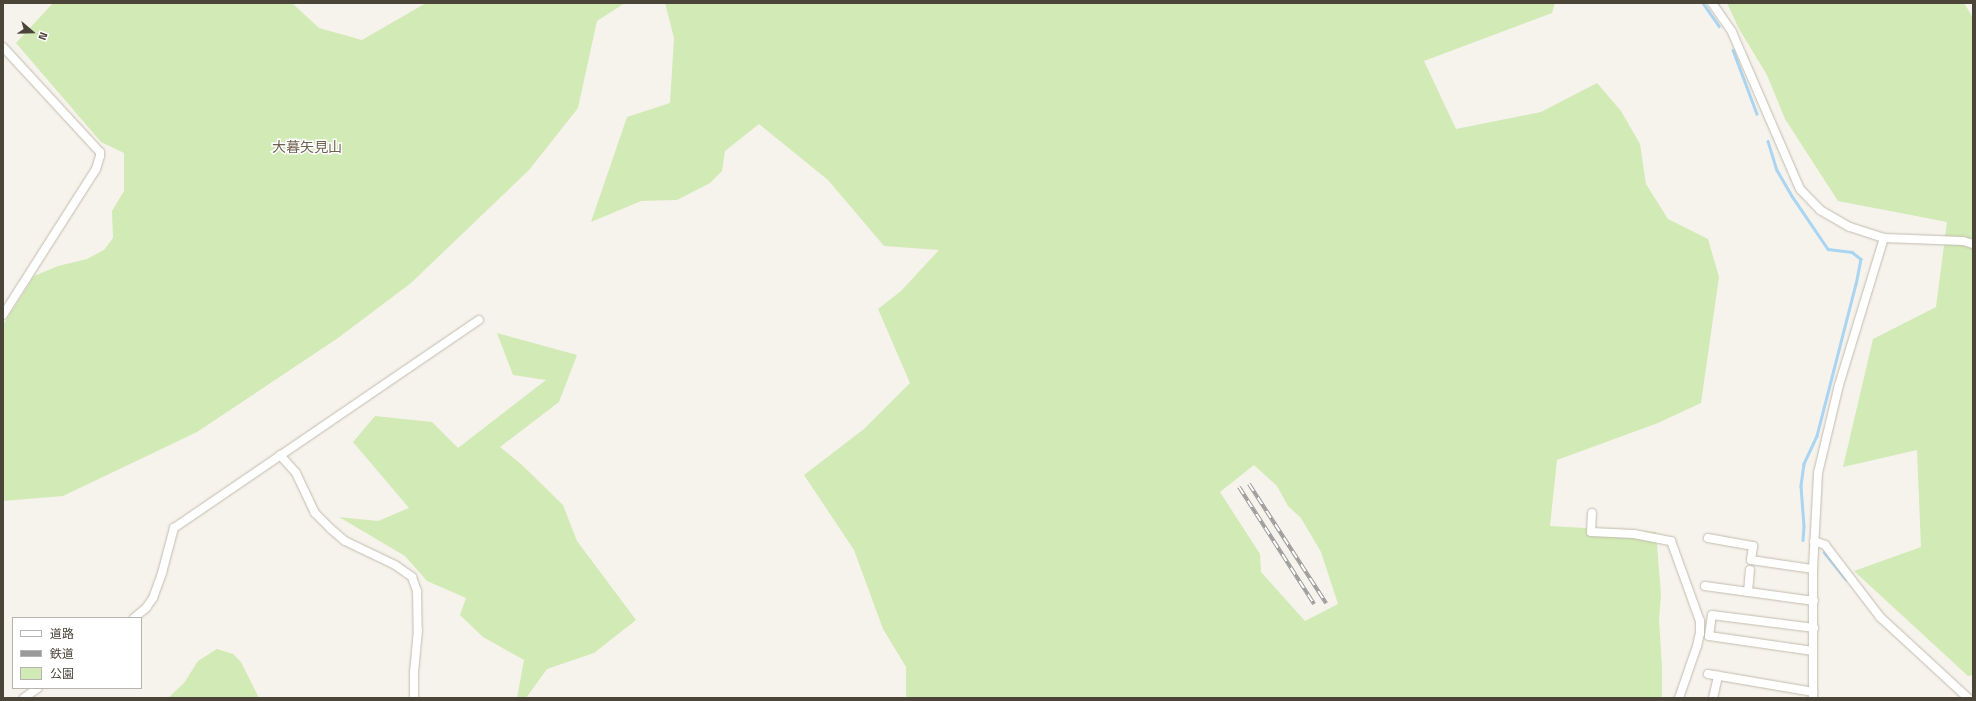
<!DOCTYPE html>
<meta charset="utf-8">
<style>
body{margin:0}
#map{position:relative;width:1976px;height:701px;overflow:hidden;background:#f6f3ec;font-family:"Titillium Web","Noto Sans JP",sans-serif}
div>[style]{position:absolute}
.green>*{inset:0;background:#d2eab5}
.stream>*{height:2.5px;margin:-1.25px;padding:0 1.25px;transform-origin:1.25px;border-radius:1.25px;background:#a9d4f2}
.roads{filter:drop-shadow(0 0 1px #c2bbae) drop-shadow(0 0 1px #c2bbae)}
.minor>*{height:8px;margin:-4px;padding:0 4px;transform-origin:4px;border-radius:4px;background:#fff}
.rail>*{height:4px;margin-top:-2px;transform-origin:0;background:repeating-linear-gradient(90deg,#fff 0 8px,#9a9a9a 0 16px);box-sizing:border-box;border-block:1px solid #9a9a9a}
span{translate:-50% -50%;white-space:nowrap;text-align:center;line-height:1.15;-webkit-text-stroke:3px #fff;paint-order:stroke}
.quarter-label{font-size:14px;color:#6e6250}
.frame{position:absolute;inset:0;border:4px solid #4b4439;pointer-events:none}
.legend{position:absolute;left:12px;top:617px;width:130px;height:72px;box-sizing:border-box;background:#fff;border:1px solid #b7b4b0;margin:0;padding:5px 7px;list-style:none;font-size:12px;color:#4b4439}
.legend li{display:flex;align-items:center;gap:8px;height:20px}
.legend b{width:20px;border:1px solid #b7b4b0}
.north{position:absolute;left:12px;top:12px;width:40px;height:40px;-webkit-text-stroke:3px #fff;paint-order:stroke;rotate:110deg;font-size:11px;font-weight:700;line-height:16px;text-align:center;color:#4b4439}
.north::after{content:'';display:block;margin:auto;width:14px;height:18px;background:#4b4439;clip-path:polygon(50% 0,100% 100%,50% 72%,0 100%)}
</style>
<div id="map">
<div class="green">
<div style="clip-path:polygon(53px 3px,292px 3px,319px 28px,362px 40px,426px 3px,625px 3px,597px 21px,578px 108px,529px 170px,411px 283px,338px 338px,197px 432px,63px 496px,3px 501px,3px 325px,34px 276px,58px 266px,87px 259px,104px 250px,113px 238px,112px 211px,124px 191px,124px 153px,101px 142px,16px 43px)"></div>
<div style="clip-path:polygon(evenodd,665px 3px,1555px 3px,1552px 13px,1424px 61px,1456px 129px,1541px 112px,1597px 83px,1621px 111px,1640px 144px,1646px 184px,1668px 219px,1708px 239px,1719px 277px,1701px 403px,1658px 423px,1557px 460px,1550px 526px,1656px 532px,1661px 595px,1659px 619px,1662px 667px,1662px 698px,906px 698px,906px 667px,883px 629px,854px 550px,804px 475px,864px 429px,910px 383px,878px 309px,901px 291px,939px 250px,884px 246px,828px 180px,759px 124px,725px 151px,722px 171px,710px 183px,677px 200px,641px 201px,591px 222px,627px 117px,670px 103px,674px 38px,665px 3px,1254px 465px,1277px 486px,1288px 506px,1301px 518px,1321px 552px,1338px 604px,1305px 621px,1261px 572px,1260px 554px,1220px 492px,1254px 465px)"></div>
<div style="clip-path:polygon(1727px 3px,1964px 3px,1973px 18px,1973px 675px,1968px 676px,1854px 571px,1921px 547px,1917px 450px,1843px 467px,1873px 339px,1936px 307px,1947px 222px,1838px 201px,1785px 119px,1767px 75px,1739px 29px)"></div>
<div style="clip-path:polygon(497px 333px,577px 355px,559px 402px,500px 447px,521px 464px,563px 505px,577px 541px,636px 620px,594px 653px,547px 669px,526px 698px,517px 698px,524px 660px,483px 637px,460px 615px,466px 598px,427px 581px,405px 556px,339px 517px,378px 521px,409px 508px,353px 442px,375px 416px,432px 422px,458px 448px,546px 380px,513px 375px)"></div>
<div style="clip-path:polygon(217px 649px,233px 654px,241px 662px,259px 698px,168px 698px,184px 683px,198px 661px)"></div>
</div>
<div class="stream">
<div style="left:1703px;top:3px;width:28px;rotate:55deg"></div>
<div style="left:1733px;top:50px;width:68px;rotate:69.4deg"></div>
<div style="left:1768px;top:141px;width:30px;rotate:73deg"></div>
<div style="left:1777px;top:170px;width:30px;rotate:60deg"></div>
<div style="left:1792px;top:196px;width:64px;rotate:55.8deg"></div>
<div style="left:1828px;top:249px;width:24px;rotate:7deg"></div>
<div style="left:1852px;top:252px;width:11px;rotate:38deg"></div>
<div style="left:1861px;top:259px;width:25px;rotate:101deg"></div>
<div style="left:1856px;top:284px;width:157px;rotate:104.4deg"></div>
<div style="left:1817px;top:436px;width:31px;rotate:115deg"></div>
<div style="left:1804px;top:464px;width:22px;rotate:98deg"></div>
<div style="left:1801px;top:486px;width:40px;rotate:85.7deg"></div>
<div style="left:1804px;top:526px;width:14px;rotate:94deg"></div>
<div style="left:1824px;top:552px;width:35px;rotate:51deg"></div>
</div>
<div class="roads">
<div class="minor">
<div style="left:1712px;top:3px;width:35px;rotate:55deg"></div>
<div style="left:1732px;top:32px;width:171px;rotate:66.6deg"></div>
<div style="left:1800px;top:189px;width:29px;rotate:46deg"></div>
<div style="left:1820px;top:210px;width:34px;rotate:30deg"></div>
<div style="left:1850px;top:227px;width:36px;rotate:18deg"></div>
<div style="left:1884px;top:238px;width:79px;rotate:2.2deg"></div>
<div style="left:1963px;top:241px;width:10px;rotate:17deg"></div>
<div style="left:3px;top:47px;width:143px;rotate:47.3deg"></div>
<div style="left:100px;top:152px;width:4px;rotate:90deg"></div>
<div style="left:100px;top:156px;width:14px;rotate:107deg"></div>
<div style="left:96px;top:169px;width:173px;rotate:122.5deg"></div>
<div style="left:280px;top:455px;width:24px;rotate:48deg"></div>
<div style="left:296px;top:473px;width:44px;rotate:64.6deg"></div>
<div style="left:315px;top:513px;width:23px;rotate:45deg"></div>
<div style="left:331px;top:529px;width:18px;rotate:41deg"></div>
<div style="left:345px;top:541px;width:55px;rotate:25.6deg"></div>
<div style="left:395px;top:565px;width:21px;rotate:35deg"></div>
<div style="left:412px;top:577px;width:15px;rotate:70deg"></div>
<div style="left:417px;top:591px;width:39px;rotate:89deg"></div>
<div style="left:418px;top:630px;width:42px;rotate:95.4deg"></div>
<div style="left:414px;top:672px;width:26px;rotate:90deg"></div>
<div style="left:1592px;top:513px;width:19px;rotate:93deg"></div>
<div style="left:1591px;top:532px;width:43px;rotate:2.7deg"></div>
<div style="left:1634px;top:534px;width:38px;rotate:11deg"></div>
<div style="left:1671px;top:541px;width:85px;rotate:70.1deg"></div>
<div style="left:1700px;top:621px;width:12px;rotate:90deg"></div>
<div style="left:1700px;top:633px;width:13px;rotate:103deg"></div>
<div style="left:1697px;top:646px;width:55px;rotate:109.1deg"></div>
<div style="left:1708px;top:538px;width:46px;rotate:10.1deg"></div>
<div style="left:1753px;top:546px;width:14px;rotate:98deg"></div>
<div style="left:1751px;top:560px;width:63px;rotate:8.3deg"></div>
<div style="left:1814px;top:541px;width:12px;rotate:20deg"></div>
<div style="left:1825px;top:545px;width:91px;rotate:52.6deg"></div>
<div style="left:1880px;top:617px;width:120px;rotate:42.6deg"></div>
<div style="left:1705px;top:586px;width:110px;rotate:7.8deg"></div>
<div style="left:1748px;top:592px;width:22px;rotate:-85deg"></div>
<div style="left:134px;top:618px;width:16px;rotate:-40deg"></div>
<div style="left:146px;top:608px;width:12px;rotate:-55deg"></div>
<div style="left:153px;top:598px;width:27px;rotate:-70deg"></div>
<div style="left:162px;top:573px;width:47px;rotate:-75.1deg"></div>
<div style="left:174px;top:528px;width:369px;rotate:-34.3deg"></div>
<div style="left:1813px;top:651px;width:105px;rotate:-171.8deg"></div>
<div style="left:1709px;top:636px;width:21px;rotate:-82deg"></div>
<div style="left:1712px;top:615px;width:103px;rotate:7.3deg"></div>
<div style="left:1708px;top:674px;width:107px;rotate:9.7deg"></div>
<div style="left:24px;top:698px;width:17px;rotate:-36deg"></div>
<div style="left:1713px;top:698px;width:23px;rotate:-77deg"></div>
<div style="left:1813px;top:698px;width:129px;rotate:-90deg"></div>
<div style="left:1813px;top:569px;width:96px;rotate:-87deg"></div>
<div style="left:1818px;top:473px;width:90px;rotate:-76.6deg"></div>
<div style="left:1839px;top:385px;width:154px;rotate:-73deg"></div>
</div>
</div>
<div class="rail">
<div style="left:1249px;top:484px;width:142px;rotate:57.1deg"></div>
<div style="left:1239px;top:487px;width:139px;rotate:57.3deg"></div>
</div>
<div class="quarter-label">
<span style="left:307px;top:147px">大暮矢見山</span>
</div>
<div class="frame"></div>
<ul class="legend">
<li><b style="height:5px;background:#fff"></b>道路</li>
<li><b style="height:5px;background:#9a9a9a"></b>鉄道</li>
<li><b style="height:11px;background:#d2eab5"></b>公園</li>
</ul>
<div class="north">N</div>
</div>
